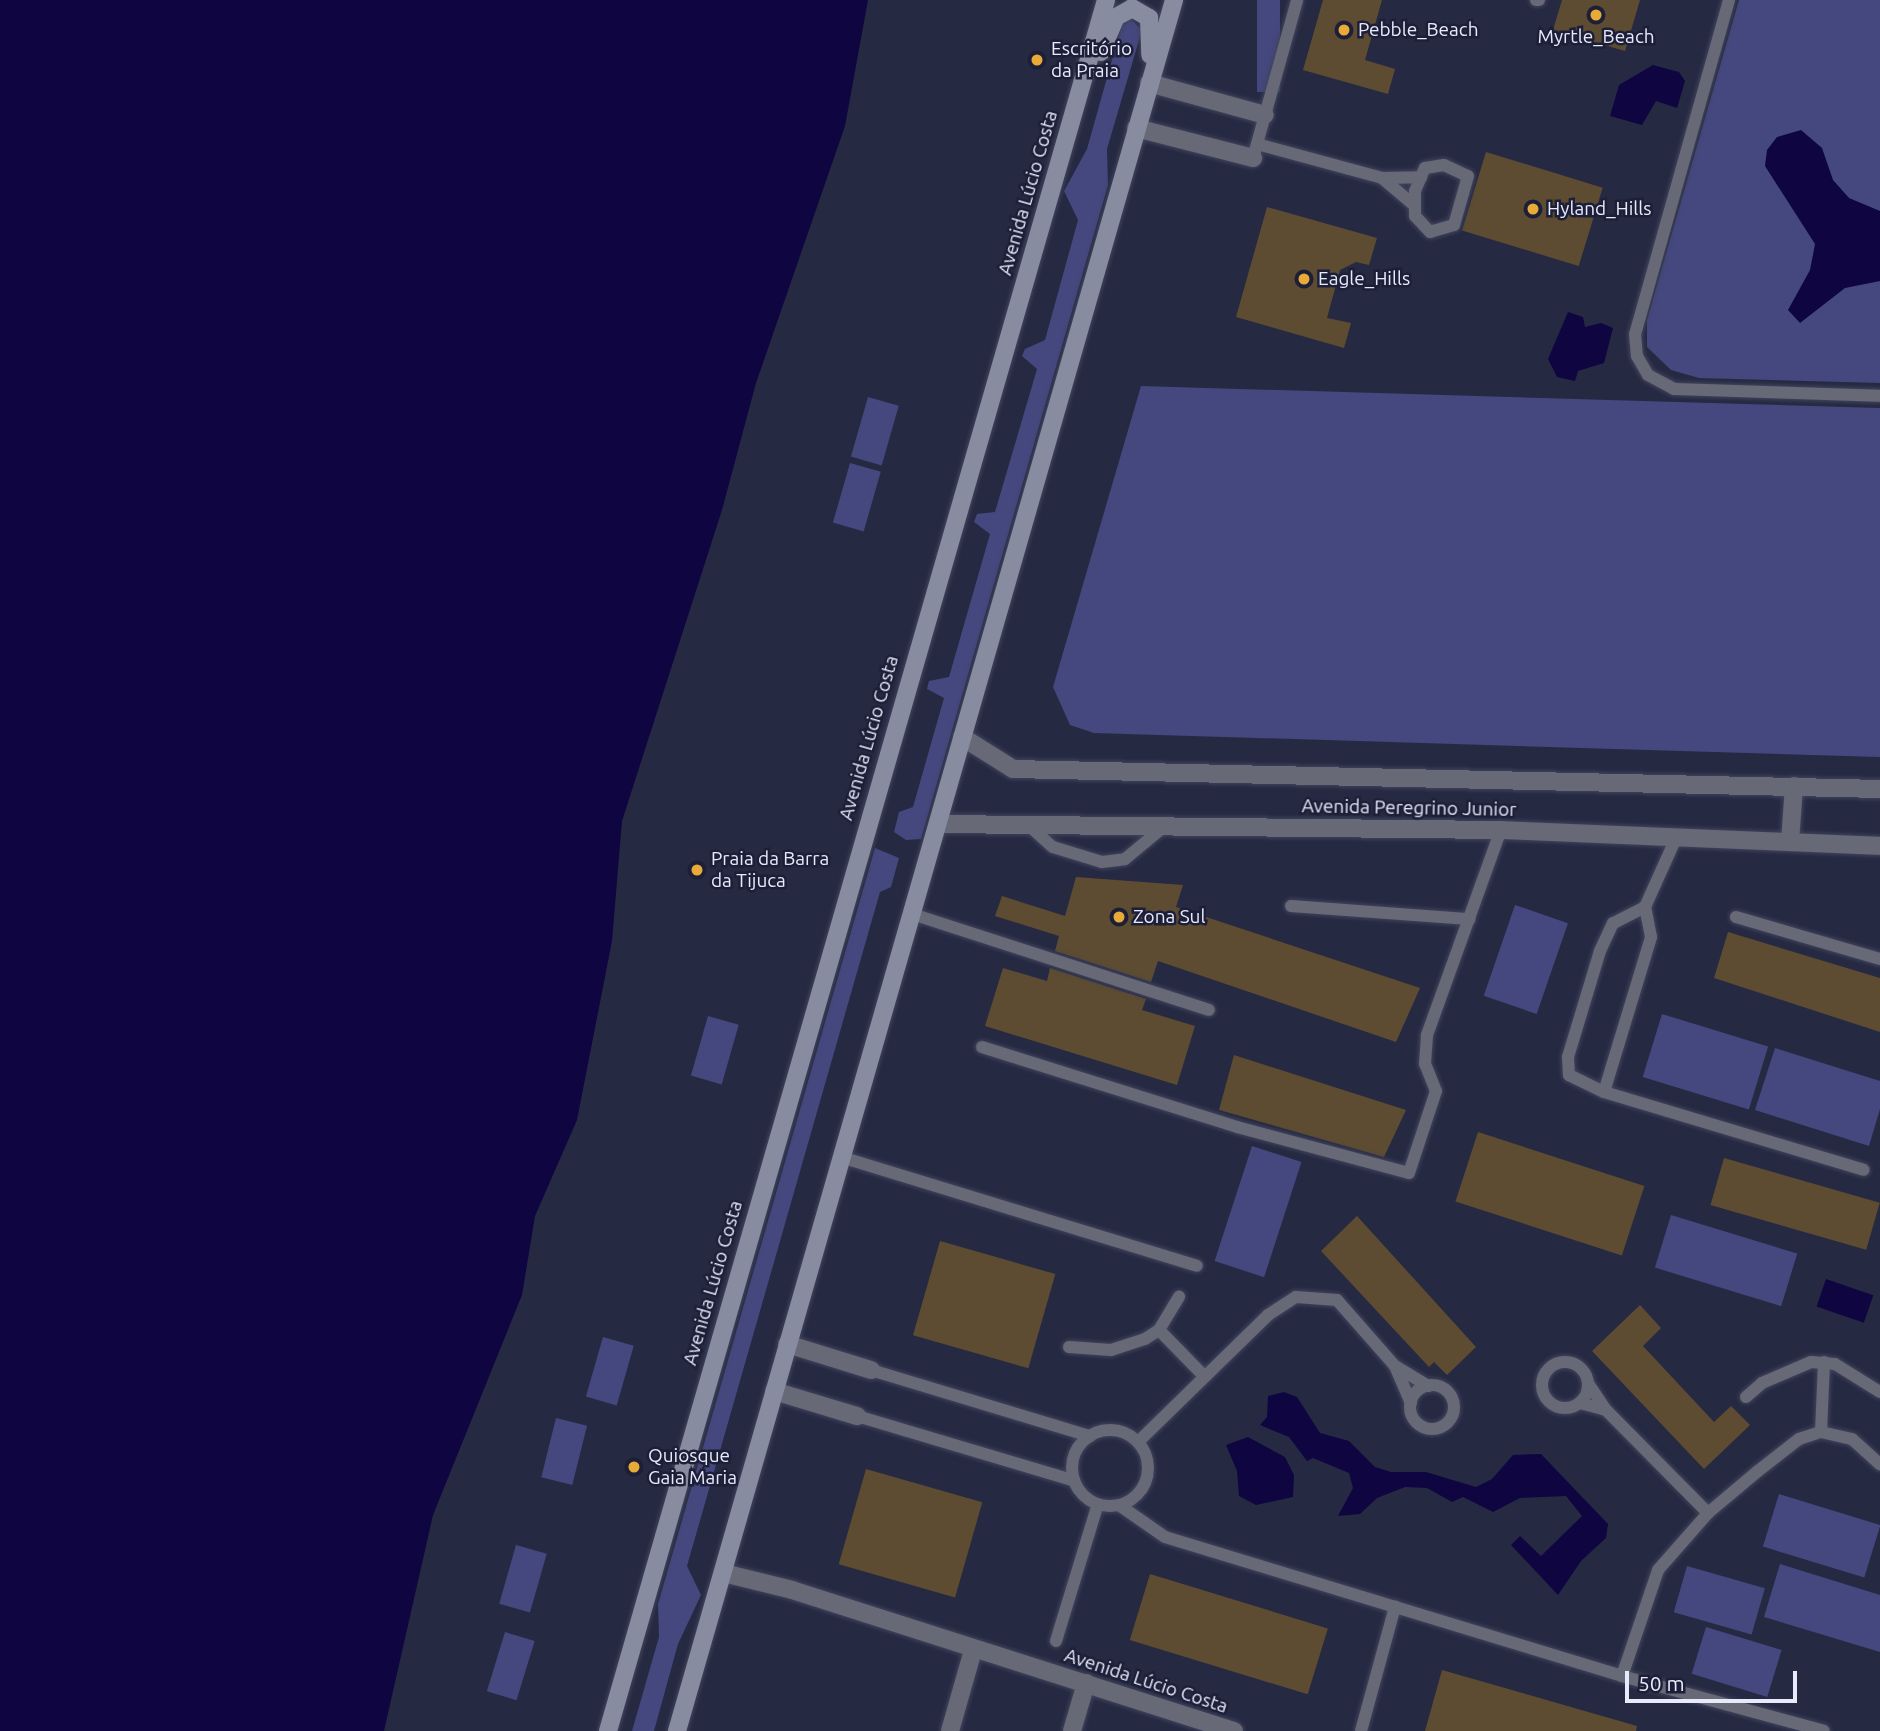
<!DOCTYPE html>
<meta charset="utf-8">
<style>
body{margin:0}
#map{position:relative;width:1880px;height:1731px;overflow:hidden;background:#262942;font-family:Ubuntu,sans-serif}
div>[style]{position:absolute}
.green>*{inset:0;background:#44487e;transform-origin:0 0}
.water>*{inset:0;background:#0f0541;transform-origin:0 0}
.building>*{inset:0;background:#5d4c32;transform-origin:0 0}
.roads{filter:drop-shadow(0 0 2px #41445c) drop-shadow(0 0 2px #41445c)}
.service>*{height:12px;margin:-6px;padding:0 6px;transform-origin:6px;border-radius:6px;background:#676976}
.service>.ring{margin:-6px;padding:0;box-sizing:content-box;background:none;border:12px solid #676976;border-radius:50%}
.minor>*{height:18px;margin:-9px;padding:0 9px;transform-origin:9px;border-radius:9px;background:#676976}
.tertiary>*{height:18px;margin:-9px;padding:0 9px;transform-origin:9px;border-radius:9px;background:#676976}
.secondary>*{height:18px;margin:-9px;padding:0 9px;transform-origin:9px;border-radius:9px;background:#888ca1}
.dots>*{width:19px;height:19px;translate:-50% -50%;box-sizing:border-box;border:4px solid #1c1f37;border-radius:50%}
span{translate:-50% -50%;white-space:nowrap;text-align:center;line-height:1.15;-webkit-text-stroke:5px #1c1f37;paint-order:stroke}
.poi-label{font-size:19px;color:#e7eafb}
.left{translate:0 -50%;text-align:left}
.street-label{font-size:19px;color:#e7eafb}
.scale{position:absolute;left:1625px;top:1671px;width:172px;height:32px;box-sizing:border-box;border:4px solid #e7eafb;border-top:0;padding-left:9px;font-size:21px;line-height:24px;white-space:nowrap;color:#e7eafb;-webkit-text-stroke:5px #1c1f37;paint-order:stroke}
</style>
<div id="map">
<div class="green">
<div style="left:1257px;top:0;width:23px;height:92px"></div>
<div style="clip-path:polygon(1739px 0,1880px 0,1880px 383px,1699px 378px,1671px 370px,1647px 347px,1647px 320px)"></div>
<div style="clip-path:polygon(1130px 18px,1142px 30px,1107px 149px,1108px 185px,921px 839px,906px 840px,894px 832px,899px 812px,913px 807px,944px 698px,927px 689px,929px 681px,949px 677px,990px 534px,974px 522px,977px 514px,995px 512px,1037px 369px,1022px 356px,1025px 349px,1045px 340px,1078px 220px,1064px 191px,1087px 149px,1122px 24px)"></div>
<div style="clip-path:polygon(1141px 386px,1880px 408px,1880px 757px,1094px 733px,1070px 725px,1053px 687px)"></div>
<div style="left:868px;top:397px;width:32px;height:62px;rotate:16deg"></div>
<div style="left:850px;top:463px;width:32px;height:62px;rotate:16deg"></div>
<div style="clip-path:polygon(875px 848px,899px 858px,891px 887px,880px 892px,687px 1566px,701px 1595px,678px 1644px,654px 1731px,632px 1731px,659px 1637px,658px 1604px)"></div>
<div style="left:1515px;top:905px;width:56px;height:96px;rotate:19deg"></div>
<div style="left:1662px;top:1014px;width:111px;height:66px;rotate:17deg"></div>
<div style="left:708px;top:1016px;width:32px;height:62px;rotate:16deg"></div>
<div style="clip-path:polygon(1775px 1048px,1880px 1081px,1880px 1109px,1869px 1146px,1755px 1110px)"></div>
<div style="left:1252px;top:1146px;width:52px;height:121px;rotate:18deg"></div>
<div style="left:1671px;top:1215px;width:132px;height:55px;rotate:17deg"></div>
<div style="left:603px;top:1337px;width:32px;height:62px;rotate:16deg"></div>
<div style="left:556px;top:1418px;width:32px;height:61px;rotate:14deg"></div>
<div style="left:1779px;top:1494px;width:106px;height:55px;rotate:17deg"></div>
<div style="left:516px;top:1545px;width:32px;height:61px;rotate:16deg"></div>
<div style="clip-path:polygon(1780px 1564px,1880px 1595px,1880px 1652px,1764px 1617px)"></div>
<div style="left:1687px;top:1566px;width:81px;height:48px;rotate:16deg"></div>
<div style="left:1706px;top:1627px;width:79px;height:49px;rotate:17deg"></div>
<div style="left:505px;top:1632px;width:31px;height:62px;rotate:17deg"></div>
</div>
<div class="water">
<div style="clip-path:polygon(0 0,868px 0,845px 126px,756px 383px,722px 510px,622px 821px,612px 941px,577px 1120px,535px 1216px,522px 1295px,433px 1515px,384px 1731px,0 1731px)"></div>
<div style="clip-path:polygon(1653px 65px,1679px 72px,1685px 81px,1677px 108px,1656px 101px,1642px 125px,1610px 116px,1619px 85px)"></div>
<div style="clip-path:polygon(1801px 130px,1822px 148px,1833px 180px,1849px 198px,1880px 211px,1880px 281px,1845px 288px,1800px 323px,1788px 310px,1810px 270px,1815px 244px,1765px 166px,1767px 150px,1777px 137px)"></div>
<div style="clip-path:polygon(1568px 312px,1583px 317px,1585px 327px,1601px 323px,1613px 328px,1604px 363px,1578px 371px,1575px 381px,1557px 377px,1548px 359px)"></div>
<div style="left:1826px;top:1279px;width:50px;height:29px;rotate:19deg"></div>
<div style="clip-path:polygon(1284px 1392px,1297px 1397px,1320px 1433px,1349px 1441px,1375px 1467px,1391px 1472px,1426px 1472px,1476px 1487px,1492px 1479px,1513px 1455px,1541px 1454px,1608px 1524px,1606px 1538px,1581px 1561px,1558px 1595px,1511px 1545px,1520px 1536px,1541px 1556px,1582px 1516px,1566px 1496px,1520px 1498px,1493px 1512px,1463px 1497px,1452px 1502px,1427px 1488px,1405px 1487px,1377px 1498px,1360px 1514px,1338px 1516px,1353px 1488px,1349px 1473px,1313px 1458px,1307px 1461px,1289px 1437px,1260px 1425px,1267px 1417px,1268px 1396px)"></div>
<div style="clip-path:polygon(1248px 1437px,1285px 1457px,1294px 1475px,1293px 1497px,1256px 1505px,1239px 1496px,1237px 1471px,1226px 1445px)"></div>
</div>
<div class="building">
<div style="clip-path:polygon(1323px 0,1382px 0,1365px 60px,1395px 69px,1388px 94px,1303px 70px)"></div>
<div style="clip-path:polygon(1562px 0,1640px 0,1625px 51px,1553px 30px)"></div>
<div style="left:1486px;top:152px;width:122px;height:82px;rotate:17deg"></div>
<div style="clip-path:polygon(1267px 207px,1377px 238px,1369px 265px,1356px 262px,1340px 270px,1327px 318px,1351px 323px,1344px 348px,1236px 317px)"></div>
<div style="clip-path:polygon(1076px 877px,1183px 885px,1176px 907px,1420px 988px,1396px 1042px,1158px 961px,1151px 982px,1055px 951px,1059px 936px,995px 916px,1002px 896px,1065px 916px)"></div>
<div style="clip-path:polygon(1728px 932px,1880px 978px,1880px 1032px,1714px 978px)"></div>
<div style="clip-path:polygon(1003px 968px,1047px 981px,1050px 968px,1146px 999px,1142px 1010px,1195px 1026px,1177px 1085px,985px 1026px)"></div>
<div style="clip-path:polygon(1234px 1055px,1406px 1110px,1384px 1157px,1219px 1110px)"></div>
<div style="left:1478px;top:1132px;width:175px;height:73px;rotate:18deg"></div>
<div style="left:1724px;top:1158px;width:162px;height:49px;rotate:16deg"></div>
<div style="clip-path:polygon(1357px 1216px,1476px 1347px,1447px 1375px,1434px 1362px,1429px 1367px,1321px 1251px)"></div>
<div style="left:940px;top:1241px;width:120px;height:98px;rotate:16deg"></div>
<div style="clip-path:polygon(1640px 1305px,1661px 1328px,1643px 1346px,1714px 1422px,1731px 1406px,1750px 1425px,1704px 1469px,1592px 1351px)"></div>
<div style="left:866px;top:1469px;width:121px;height:99px;rotate:16deg"></div>
<div style="left:1150px;top:1574px;width:186px;height:69px;rotate:17deg"></div>
<div style="clip-path:polygon(1442px 1670px,1637px 1726px,1636px 1731px,1425px 1731px)"></div>
</div>
<div class="roads">
<div class="service">
<div style="left:1536px;top:0;width:3px"></div>
<div style="left:1729px;top:0;width:347px;rotate:105.7deg"></div>
<div style="left:1635px;top:334px;width:22px;rotate:85deg"></div>
<div style="left:1637px;top:356px;width:22px;rotate:60deg"></div>
<div style="left:1648px;top:375px;width:30px;rotate:28deg"></div>
<div style="left:1674px;top:389px;width:206px;rotate:1.9deg"></div>
<div style="left:1257px;top:144px;width:130px;rotate:15.2deg"></div>
<div style="left:1253px;top:158px;width:164px;rotate:-74.4deg"></div>
<div style="left:1444px;top:165px;width:26px;rotate:25deg"></div>
<div style="left:1468px;top:176px;width:51px;rotate:105.9deg"></div>
<div style="left:1454px;top:225px;width:25px;rotate:164deg"></div>
<div style="left:1430px;top:232px;width:22px;rotate:-133deg"></div>
<div style="left:1415px;top:216px;width:25px;rotate:-90deg"></div>
<div style="left:1415px;top:191px;width:25px;rotate:-67deg"></div>
<div style="left:1425px;top:168px;width:19px;rotate:-9deg"></div>
<div style="left:1415px;top:206px;width:43px;rotate:-139.7deg"></div>
<div style="left:1382px;top:178px;width:39px;rotate:-1deg"></div>
<div style="left:1026px;top:823px;width:36px;rotate:42deg"></div>
<div style="left:1053px;top:847px;width:51px;rotate:17deg"></div>
<div style="left:1102px;top:862px;width:23px;rotate:-7deg"></div>
<div style="left:1125px;top:859px;width:53px;rotate:-39.7deg"></div>
<div style="left:1291px;top:906px;width:179px;rotate:4.2deg"></div>
<div style="left:1645px;top:907px;width:36px;rotate:153deg"></div>
<div style="left:1613px;top:923px;width:31px;rotate:115deg"></div>
<div style="left:1600px;top:951px;width:111px;rotate:106.8deg"></div>
<div style="left:1568px;top:1057px;width:18px;rotate:87deg"></div>
<div style="left:1569px;top:1075px;width:39px;rotate:26deg"></div>
<div style="left:1604px;top:1092px;width:271px;rotate:16.7deg"></div>
<div style="left:1645px;top:907px;width:76px;rotate:-65.8deg"></div>
<div style="left:912px;top:914px;width:312px;rotate:17.9deg"></div>
<div style="left:1736px;top:917px;width:150px;rotate:16.3deg"></div>
<div style="left:982px;top:1047px;width:267px;rotate:17.4deg"></div>
<div style="left:1237px;top:1127px;width:178px;rotate:15deg"></div>
<div style="left:1409px;top:1173px;width:86px;rotate:-71.8deg"></div>
<div style="left:1436px;top:1091px;width:29px;rotate:-112deg"></div>
<div style="left:1425px;top:1064px;width:29px;rotate:-86deg"></div>
<div style="left:1427px;top:1035px;width:218px;rotate:-70.2deg"></div>
<div style="left:1604px;top:1092px;width:162px;rotate:-73.1deg"></div>
<div style="left:1651px;top:937px;width:31px;rotate:-101deg"></div>
<div style="left:841px;top:1157px;width:372px;rotate:17deg"></div>
<div style="left:1159px;top:1330px;width:64px;rotate:45.6deg"></div>
<div style="left:1069px;top:1347px;width:42px;rotate:4.1deg"></div>
<div style="left:1111px;top:1350px;width:36px;rotate:-18deg"></div>
<div style="left:1145px;top:1339px;width:17px;rotate:-33deg"></div>
<div style="left:1159px;top:1330px;width:39px;rotate:-59deg"></div>
<div class="ring" style="left:1542px;top:1362px;width:34px;height:34px"></div>
<div style="left:871px;top:1370px;width:229px;rotate:16.8deg"></div>
<div class="ring" style="left:1410px;top:1385px;width:32px;height:32px"></div>
<div style="left:1746px;top:1397px;width:21px;rotate:-41deg"></div>
<div style="left:1762px;top:1383px;width:53px;rotate:-23.2deg"></div>
<div style="left:1811px;top:1362px;width:24px;rotate:5deg"></div>
<div style="left:1835px;top:1364px;width:53px;rotate:31.9deg"></div>
<div style="left:1411px;top:1403px;width:40px;rotate:-113.4deg"></div>
<div style="left:1395px;top:1366px;width:39px;rotate:31deg"></div>
<div style="left:1580px;top:1403px;width:27px;rotate:15deg"></div>
<div style="left:1606px;top:1410px;width:32px;rotate:-124deg"></div>
<div style="left:1606px;top:1410px;width:145px;rotate:45.3deg"></div>
<div style="left:857px;top:1416px;width:227px;rotate:16.6deg"></div>
<div class="ring" style="left:1072px;top:1430px;width:64px;height:64px"></div>
<div style="left:1821px;top:1432px;width:70px;rotate:-87.5deg"></div>
<div style="left:1138px;top:1442px;width:182px;rotate:-44.3deg"></div>
<div style="left:1268px;top:1315px;width:33px;rotate:-33deg"></div>
<div style="left:1296px;top:1297px;width:41px;rotate:4.2deg"></div>
<div style="left:1337px;top:1300px;width:88px;rotate:48.7deg"></div>
<div style="left:1119px;top:1505px;width:56px;rotate:34.8deg"></div>
<div style="left:1165px;top:1537px;width:478px;rotate:16.9deg"></div>
<div style="left:1622px;top:1676px;width:112px;rotate:-71.2deg"></div>
<div style="left:1658px;top:1570px;width:76px;rotate:-48.7deg"></div>
<div style="left:1708px;top:1513px;width:65px;rotate:-40deg"></div>
<div style="left:1758px;top:1471px;width:52px;rotate:-38deg"></div>
<div style="left:1799px;top:1439px;width:23px;rotate:-18deg"></div>
<div style="left:1821px;top:1432px;width:32px;rotate:13deg"></div>
<div style="left:1852px;top:1439px;width:38px;rotate:42deg"></div>
<div style="left:1056px;top:1641px;width:143px;rotate:-73deg"></div>
<div style="left:1622px;top:1676px;width:209px;rotate:15.2deg"></div>
<div style="left:1361px;top:1731px;width:129px;rotate:-74.7deg"></div>
</div>
<div class="minor">
<div style="left:1149px;top:83px;width:120px;rotate:15.4deg"></div>
<div style="left:1136px;top:128px;width:121px;rotate:14.4deg"></div>
<div style="left:787px;top:1344px;width:88px;rotate:17.2deg"></div>
<div style="left:774px;top:1391px;width:87px;rotate:16.8deg"></div>
<div style="left:723px;top:1573px;width:71px;rotate:13.8deg"></div>
<div style="left:792px;top:1590px;width:464px;rotate:17.7deg"></div>
<div style="left:950px;top:1731px;width:84px;rotate:-74.1deg"></div>
<div style="left:1072px;top:1731px;width:50px;rotate:-73.7deg"></div>
</div>
<div class="tertiary">
<div style="left:962px;top:737px;width:60px;rotate:32.1deg"></div>
<div style="left:1013px;top:769px;width:867px;rotate:1.32deg"></div>
<div style="left:938px;top:824px;width:563px;rotate:0.61deg"></div>
<div style="left:1501px;top:830px;width:379px;rotate:2.4deg"></div>
<div style="left:1790px;top:842px;width:56px;rotate:-85.9deg"></div>
</div>
<div class="secondary">
<div style="left:1101px;top:52px;width:38px;rotate:-67deg"></div>
<div style="left:1116px;top:17px;width:18px;rotate:-29deg"></div>
<div style="left:1132px;top:8px;width:20px;rotate:30deg"></div>
<div style="left:1149px;top:18px;width:37px;rotate:88deg"></div>
<div style="left:608px;top:1731px;width:1801px;rotate:-73.95deg"></div>
<div style="left:677px;top:1731px;width:1801px;rotate:-73.98deg"></div>
</div>
</div>
<div class="dots">
<div style="left:1596px;top:15px;background:#e9ab38"></div>
<div style="left:1344px;top:30px;background:#e9ab38"></div>
<div style="left:1037px;top:60px;background:#e9ab38"></div>
<div style="left:1533px;top:209px;background:#e9ab38"></div>
<div style="left:1304px;top:279px;background:#e9ab38"></div>
<div style="left:697px;top:870px;background:#e9ab38"></div>
<div style="left:1119px;top:917px;background:#e9ab38"></div>
<div style="left:634px;top:1467px;background:#e9ab38"></div>
</div>
<div class="poi-label">
<span class="left" style="left:1358px;top:30px">Pebble_Beach</span>
<span style="left:1596px;top:37px">Myrtle_Beach</span>
<span class="left" style="left:1051px;top:60px">Escritório<br>da Praia</span>
<span class="left" style="left:1547px;top:209px">Hyland_Hills</span>
<span class="left" style="left:1318px;top:279px">Eagle_Hills</span>
<span class="left" style="left:711px;top:870px">Praia da Barra<br>da Tijuca</span>
<span class="left" style="left:1133px;top:917px">Zona Sul</span>
<span class="left" style="left:648px;top:1467px">Quiosque<br>Gaia Maria</span>
</div>
<div class="street-label">
<span style="left:1028px;top:193px;rotate:-74deg">Avenida Lúcio Costa</span>
<span style="left:869px;top:738px;rotate:-74deg">Avenida Lúcio Costa</span>
<span style="left:1409px;top:808px;rotate:1deg">Avenida Peregrino Junior</span>
<span style="left:713px;top:1283px;rotate:-74deg">Avenida Lúcio Costa</span>
<span style="left:1146px;top:1681px;rotate:18deg">Avenida Lúcio Costa</span>
</div>
<div class="scale">50 m</div>
</div>
